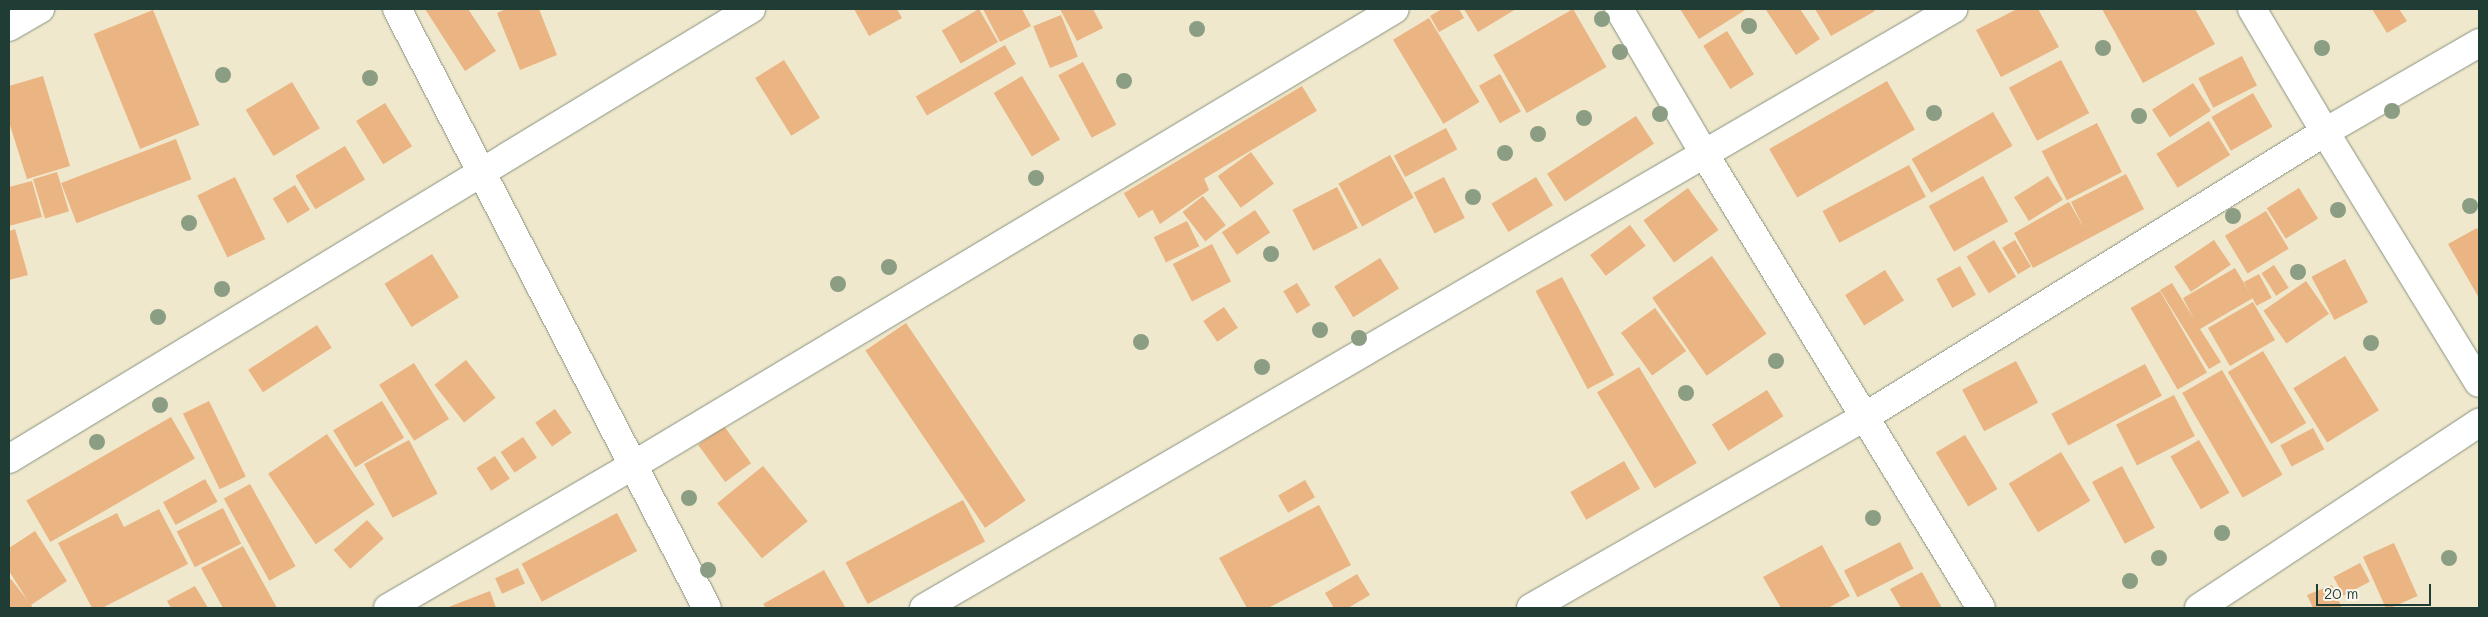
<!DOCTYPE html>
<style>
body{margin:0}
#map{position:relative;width:2488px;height:617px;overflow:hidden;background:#efe8cc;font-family:Mali,sans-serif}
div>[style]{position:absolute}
.building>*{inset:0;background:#eab483;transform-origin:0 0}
.roads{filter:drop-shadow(0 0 1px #879280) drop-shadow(0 0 1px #879280)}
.minor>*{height:28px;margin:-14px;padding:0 14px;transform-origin:14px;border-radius:14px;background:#fff}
.trees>*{width:16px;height:16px;margin:-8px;border-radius:50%;background:#8b9d83}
span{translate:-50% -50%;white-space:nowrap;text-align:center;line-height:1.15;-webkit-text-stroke:4px #fbf7ec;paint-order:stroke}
.frame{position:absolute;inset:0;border:10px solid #1f3d34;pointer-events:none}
.scale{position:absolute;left:2316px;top:584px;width:115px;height:22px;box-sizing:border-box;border:2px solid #1f3d34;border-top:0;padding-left:6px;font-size:15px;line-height:18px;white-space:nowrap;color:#1f3d34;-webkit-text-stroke:4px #fbf7ec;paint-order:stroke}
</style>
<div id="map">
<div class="building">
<div style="clip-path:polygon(425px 9px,468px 9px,496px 51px,465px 71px)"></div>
<div style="clip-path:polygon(506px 9px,539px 9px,557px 55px,520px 70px,497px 13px)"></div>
<div style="clip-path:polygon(854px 9px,897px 9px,902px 18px,869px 36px)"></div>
<div style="left:979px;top:9px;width:38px;height:43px;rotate:60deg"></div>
<div style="clip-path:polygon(983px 9px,1022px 9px,1031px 26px,1000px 42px)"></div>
<div style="clip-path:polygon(1060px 9px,1093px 9px,1103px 28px,1077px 41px)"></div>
<div style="clip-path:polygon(1442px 9px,1459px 9px,1464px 18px,1439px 32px,1430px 16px)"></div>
<div style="clip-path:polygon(1464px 9px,1516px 9px,1478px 32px)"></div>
<div style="left:1573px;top:9px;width:67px;height:92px;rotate:60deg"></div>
<div style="clip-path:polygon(1680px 9px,1747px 9px,1699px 39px)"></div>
<div style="clip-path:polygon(1768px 9px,1800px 9px,1820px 39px,1796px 55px,1766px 10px)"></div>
<div style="clip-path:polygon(1815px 9px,1874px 9px,1875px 11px,1831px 36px)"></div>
<div style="clip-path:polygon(2017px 9px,2038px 9px,2059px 47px,2001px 77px,1976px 30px)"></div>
<div style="clip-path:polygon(2102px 9px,2195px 9px,2215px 44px,2143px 83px)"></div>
<div style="clip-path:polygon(2372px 9px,2399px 9px,2407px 21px,2387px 33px)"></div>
<div style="left:153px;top:10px;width:124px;height:64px;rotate:68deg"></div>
<div style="left:1061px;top:15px;width:45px;height:30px;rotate:68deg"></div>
<div style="left:1429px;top:18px;width:98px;height:42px;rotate:59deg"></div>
<div style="left:1727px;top:31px;width:51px;height:28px;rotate:58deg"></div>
<div style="left:1005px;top:45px;width:22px;height:103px;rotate:60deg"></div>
<div style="left:2242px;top:56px;width:33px;height:49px;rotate:63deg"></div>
<div style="left:784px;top:60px;width:68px;height:34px;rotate:58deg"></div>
<div style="left:2061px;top:60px;width:60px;height:59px;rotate:62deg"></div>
<div style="left:1083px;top:62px;width:71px;height:28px;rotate:62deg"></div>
<div style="left:1500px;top:74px;width:43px;height:24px;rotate:61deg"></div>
<div style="clip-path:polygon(43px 76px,70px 166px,27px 179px,9px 122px,9px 86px)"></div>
<div style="left:1022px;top:76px;width:74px;height:33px;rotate:59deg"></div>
<div style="left:1887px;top:81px;width:56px;height:136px;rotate:60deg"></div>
<div style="left:292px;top:82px;width:54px;height:54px;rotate:59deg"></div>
<div style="left:2193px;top:83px;width:33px;height:49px;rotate:57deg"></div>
<div style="left:1302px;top:86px;width:29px;height:208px;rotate:59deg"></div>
<div style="left:2253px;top:93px;width:39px;height:48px;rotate:60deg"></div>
<div style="left:385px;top:103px;width:51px;height:34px;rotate:58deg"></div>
<div style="left:1993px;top:112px;width:39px;height:94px;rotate:60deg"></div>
<div style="left:1636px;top:116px;width:33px;height:106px;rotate:57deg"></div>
<div style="left:2209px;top:121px;width:40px;height:62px;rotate:58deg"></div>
<div style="left:2097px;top:123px;width:55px;height:62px;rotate:63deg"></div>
<div style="left:1446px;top:128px;width:24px;height:59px;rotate:62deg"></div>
<div style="left:176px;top:139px;width:43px;height:123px;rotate:69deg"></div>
<div style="left:345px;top:146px;width:39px;height:58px;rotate:59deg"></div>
<div style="left:1251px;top:152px;width:39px;height:41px;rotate:54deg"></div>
<div style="left:1390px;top:155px;width:49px;height:59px;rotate:61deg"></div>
<div style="left:1909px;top:165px;width:36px;height:98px;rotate:62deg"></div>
<div style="left:57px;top:172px;width:41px;height:25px;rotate:73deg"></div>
<div style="clip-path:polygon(2126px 174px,2144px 209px,2033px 268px,2014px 233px,2069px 202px,2084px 228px,2071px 202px)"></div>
<div style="left:1983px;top:176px;width:52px;height:62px;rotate:61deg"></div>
<div style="left:2048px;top:176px;width:28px;height:40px;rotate:58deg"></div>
<div style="left:235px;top:177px;width:69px;height:42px;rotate:64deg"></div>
<div style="left:1444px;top:177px;width:46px;height:34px;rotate:63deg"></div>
<div style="left:1536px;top:177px;width:33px;height:52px;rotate:59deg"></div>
<div style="clip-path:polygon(1204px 178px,1209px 190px,1160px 224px,1152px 209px)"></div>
<div style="clip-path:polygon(32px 181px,42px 217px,9px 226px,9px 187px)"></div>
<div style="left:295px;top:185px;width:29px;height:26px;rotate:59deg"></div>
<div style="left:1337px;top:187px;width:46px;height:50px;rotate:63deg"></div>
<div style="left:1688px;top:188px;width:52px;height:55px;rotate:54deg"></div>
<div style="left:2299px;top:188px;width:36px;height:38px;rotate:58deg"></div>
<div style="left:1203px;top:196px;width:37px;height:26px;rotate:52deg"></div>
<div style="left:1255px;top:210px;width:27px;height:40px;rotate:56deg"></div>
<div style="left:2266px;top:211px;width:44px;height:48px;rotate:59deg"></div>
<div style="left:1187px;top:221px;width:28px;height:37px;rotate:64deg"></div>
<div style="left:1630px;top:225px;width:26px;height:50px;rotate:53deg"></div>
<div style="clip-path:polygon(2477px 228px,2479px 232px,2479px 298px,2448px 244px)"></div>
<div style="clip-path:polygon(15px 229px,28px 275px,9px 280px,9px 231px)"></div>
<div style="left:1994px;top:240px;width:43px;height:32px;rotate:59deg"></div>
<div style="left:2015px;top:240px;width:31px;height:15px;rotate:59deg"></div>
<div style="left:2214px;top:240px;width:30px;height:48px;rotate:56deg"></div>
<div style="left:1212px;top:244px;width:42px;height:44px;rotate:63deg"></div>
<div style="left:432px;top:254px;width:51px;height:56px;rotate:58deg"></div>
<div style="left:1712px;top:256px;width:95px;height:73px;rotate:55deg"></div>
<div style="left:1380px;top:258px;width:36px;height:54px;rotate:58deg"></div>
<div style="left:2345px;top:259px;width:49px;height:38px;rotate:62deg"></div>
<div style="left:2274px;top:265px;width:27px;height:15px;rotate:57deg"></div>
<div style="left:1960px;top:266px;width:33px;height:27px;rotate:61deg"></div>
<div style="clip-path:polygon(2235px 268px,2253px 298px,2200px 329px,2221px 362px,2209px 369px,2160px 290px,2172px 283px,2194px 319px,2183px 298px)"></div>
<div style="left:1885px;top:270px;width:36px;height:47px;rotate:58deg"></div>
<div style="left:2259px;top:274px;width:27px;height:17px;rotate:62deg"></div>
<div style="left:1562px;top:277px;width:111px;height:30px;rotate:62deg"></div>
<div style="left:2306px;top:281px;width:40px;height:52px;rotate:55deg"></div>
<div style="left:1297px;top:283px;width:26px;height:16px;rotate:59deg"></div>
<div style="left:2160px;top:291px;width:94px;height:34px;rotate:60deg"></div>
<div style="left:2253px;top:302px;width:44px;height:52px;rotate:60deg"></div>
<div style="left:1224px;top:307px;width:25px;height:25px;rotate:56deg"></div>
<div style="left:1655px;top:308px;width:53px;height:42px;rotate:54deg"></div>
<div style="left:906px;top:323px;width:214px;height:49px;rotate:56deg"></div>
<div style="left:317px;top:325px;width:27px;height:82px;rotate:57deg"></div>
<div style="left:2263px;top:351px;width:84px;height:41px;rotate:59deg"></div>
<div style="left:2345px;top:356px;width:64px;height:61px;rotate:58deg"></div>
<div style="left:466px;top:360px;width:48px;height:40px;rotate:52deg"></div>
<div style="left:2016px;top:361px;width:47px;height:61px;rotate:62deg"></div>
<div style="left:414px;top:363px;width:66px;height:41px;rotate:58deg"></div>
<div style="left:2145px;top:364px;width:36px;height:106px;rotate:62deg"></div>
<div style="left:1639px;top:367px;width:112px;height:49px;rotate:59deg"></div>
<div style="left:2222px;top:370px;width:121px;height:46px;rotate:60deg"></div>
<div style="left:1767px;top:390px;width:31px;height:65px;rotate:58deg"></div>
<div style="left:2174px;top:395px;width:46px;height:65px;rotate:63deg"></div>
<div style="left:209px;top:401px;width:84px;height:29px;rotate:64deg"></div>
<div style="left:382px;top:401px;width:43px;height:57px;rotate:59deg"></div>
<div style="left:555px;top:409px;width:29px;height:24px;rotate:55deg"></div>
<div style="left:171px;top:417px;width:48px;height:167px;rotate:60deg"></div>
<div style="left:724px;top:426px;width:46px;height:32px;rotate:54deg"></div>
<div style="left:2313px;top:428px;width:24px;height:37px;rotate:62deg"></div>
<div style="left:327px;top:434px;width:85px;height:71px;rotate:56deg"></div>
<div style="left:1965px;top:435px;width:63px;height:34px;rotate:59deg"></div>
<div style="left:523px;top:437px;width:25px;height:27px;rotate:56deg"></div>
<div style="left:409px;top:440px;width:61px;height:51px;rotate:62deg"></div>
<div style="left:2199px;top:440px;width:61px;height:33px;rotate:60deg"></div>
<div style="left:2061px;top:452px;width:57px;height:61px;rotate:59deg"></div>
<div style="left:495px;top:456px;width:27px;height:22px;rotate:57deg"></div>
<div style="left:1624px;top:461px;width:32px;height:62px;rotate:60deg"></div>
<div style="left:763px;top:466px;width:71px;height:59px;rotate:51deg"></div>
<div style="left:2122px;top:466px;width:70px;height:34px;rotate:62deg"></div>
<div style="left:205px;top:479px;width:26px;height:48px;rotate:61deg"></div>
<div style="left:1305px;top:480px;width:20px;height:31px;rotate:60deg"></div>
<div style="left:250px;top:484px;width:94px;height:30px;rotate:61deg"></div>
<div style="left:963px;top:500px;width:47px;height:133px;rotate:62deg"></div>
<div style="clip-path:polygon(1319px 505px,1351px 565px,1268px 608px,1247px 608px,1219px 558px)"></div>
<div style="left:223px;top:508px;width:40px;height:52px;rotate:63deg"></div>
<div style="clip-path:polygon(159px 509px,188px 564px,102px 608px,92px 608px,58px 543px,117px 513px,124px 527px)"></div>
<div style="left:617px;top:513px;width:43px;height:108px;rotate:62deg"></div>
<div style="left:367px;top:520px;width:25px;height:45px;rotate:48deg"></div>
<div style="clip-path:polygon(35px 531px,67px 581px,31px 605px,33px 608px,9px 608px,9px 580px,11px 579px,28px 601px,9px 571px,9px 548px)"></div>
<div style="left:1900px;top:542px;width:30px;height:63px;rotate:63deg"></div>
<div style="left:2394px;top:543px;width:58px;height:34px;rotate:66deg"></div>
<div style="clip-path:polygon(1822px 545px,1850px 596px,1828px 608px,1781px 608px,1763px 577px)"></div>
<div style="clip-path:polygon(243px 546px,277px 608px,223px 608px,201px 568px)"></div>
<div style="left:2360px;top:563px;width:21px;height:30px;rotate:62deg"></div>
<div style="left:518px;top:568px;width:17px;height:25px;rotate:66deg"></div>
<div style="clip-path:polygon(824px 570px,845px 607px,766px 608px,763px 604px)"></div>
<div style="clip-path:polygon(1922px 572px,1942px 608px,1901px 608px,1890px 589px)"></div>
<div style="clip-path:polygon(1357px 574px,1370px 595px,1348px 608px,1334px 608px,1325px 593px)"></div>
<div style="clip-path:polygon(2332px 585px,2342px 608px,2313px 608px,2307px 595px)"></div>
<div style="clip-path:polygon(195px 586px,208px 608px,171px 608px,167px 601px)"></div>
<div style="clip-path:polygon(490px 591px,496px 608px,446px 608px)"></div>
</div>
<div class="roads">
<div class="minor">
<div style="left:397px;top:9px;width:674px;rotate:62.64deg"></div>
<div style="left:1619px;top:9px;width:169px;rotate:59.5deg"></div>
<div style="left:1705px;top:155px;width:530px;rotate:58.65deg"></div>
<div style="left:2252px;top:9px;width:143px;rotate:59.3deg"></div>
<div style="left:2325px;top:132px;width:294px;rotate:58.5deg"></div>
<div style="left:9px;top:27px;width:36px;rotate:-30deg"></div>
<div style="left:9px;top:459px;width:868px;rotate:-31.24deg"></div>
<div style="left:388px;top:608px;width:282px;rotate:-30.2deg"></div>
<div style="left:632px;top:466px;width:889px;rotate:-30.92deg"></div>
<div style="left:924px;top:608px;width:1191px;rotate:-30.2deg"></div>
<div style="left:1531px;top:608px;width:386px;rotate:-29.8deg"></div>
<div style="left:1866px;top:416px;width:540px;rotate:-31.75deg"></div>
<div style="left:2325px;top:132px;width:178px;rotate:-30deg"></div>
<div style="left:2199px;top:608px;width:336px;rotate:-33.5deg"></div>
</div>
</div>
<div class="trees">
<div style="left:1602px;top:19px"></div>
<div style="left:1749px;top:26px"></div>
<div style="left:1197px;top:29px"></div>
<div style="left:2103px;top:48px"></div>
<div style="left:2322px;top:48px"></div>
<div style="left:1620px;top:52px"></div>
<div style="left:223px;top:75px"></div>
<div style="left:370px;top:78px"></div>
<div style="left:1124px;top:81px"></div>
<div style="left:2392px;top:111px"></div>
<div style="left:1934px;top:113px"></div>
<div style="left:1660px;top:114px"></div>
<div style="left:2139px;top:116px"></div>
<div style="left:1584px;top:118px"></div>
<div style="left:1538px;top:134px"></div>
<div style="left:1505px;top:153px"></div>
<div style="left:1036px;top:178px"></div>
<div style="left:1473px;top:197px"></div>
<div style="left:2470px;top:206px"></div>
<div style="left:2338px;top:210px"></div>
<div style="left:2233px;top:216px"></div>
<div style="left:189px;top:223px"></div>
<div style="left:1271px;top:254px"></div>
<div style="left:889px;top:267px"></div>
<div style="left:2298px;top:272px"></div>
<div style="left:838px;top:284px"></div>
<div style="left:222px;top:289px"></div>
<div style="left:158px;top:317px"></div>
<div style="left:1320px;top:330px"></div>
<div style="left:1359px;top:338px"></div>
<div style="left:1141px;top:342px"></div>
<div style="left:2371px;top:343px"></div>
<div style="left:1776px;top:361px"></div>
<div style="left:1262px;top:367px"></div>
<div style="left:1686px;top:393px"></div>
<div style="left:160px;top:405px"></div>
<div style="left:97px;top:442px"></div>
<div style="left:689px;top:498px"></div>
<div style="left:1873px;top:518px"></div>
<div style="left:2222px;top:533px"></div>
<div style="left:2159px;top:558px"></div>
<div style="left:2449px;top:558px"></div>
<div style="left:708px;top:570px"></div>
<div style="left:2130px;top:581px"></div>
</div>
<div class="frame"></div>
<div class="scale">20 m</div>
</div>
